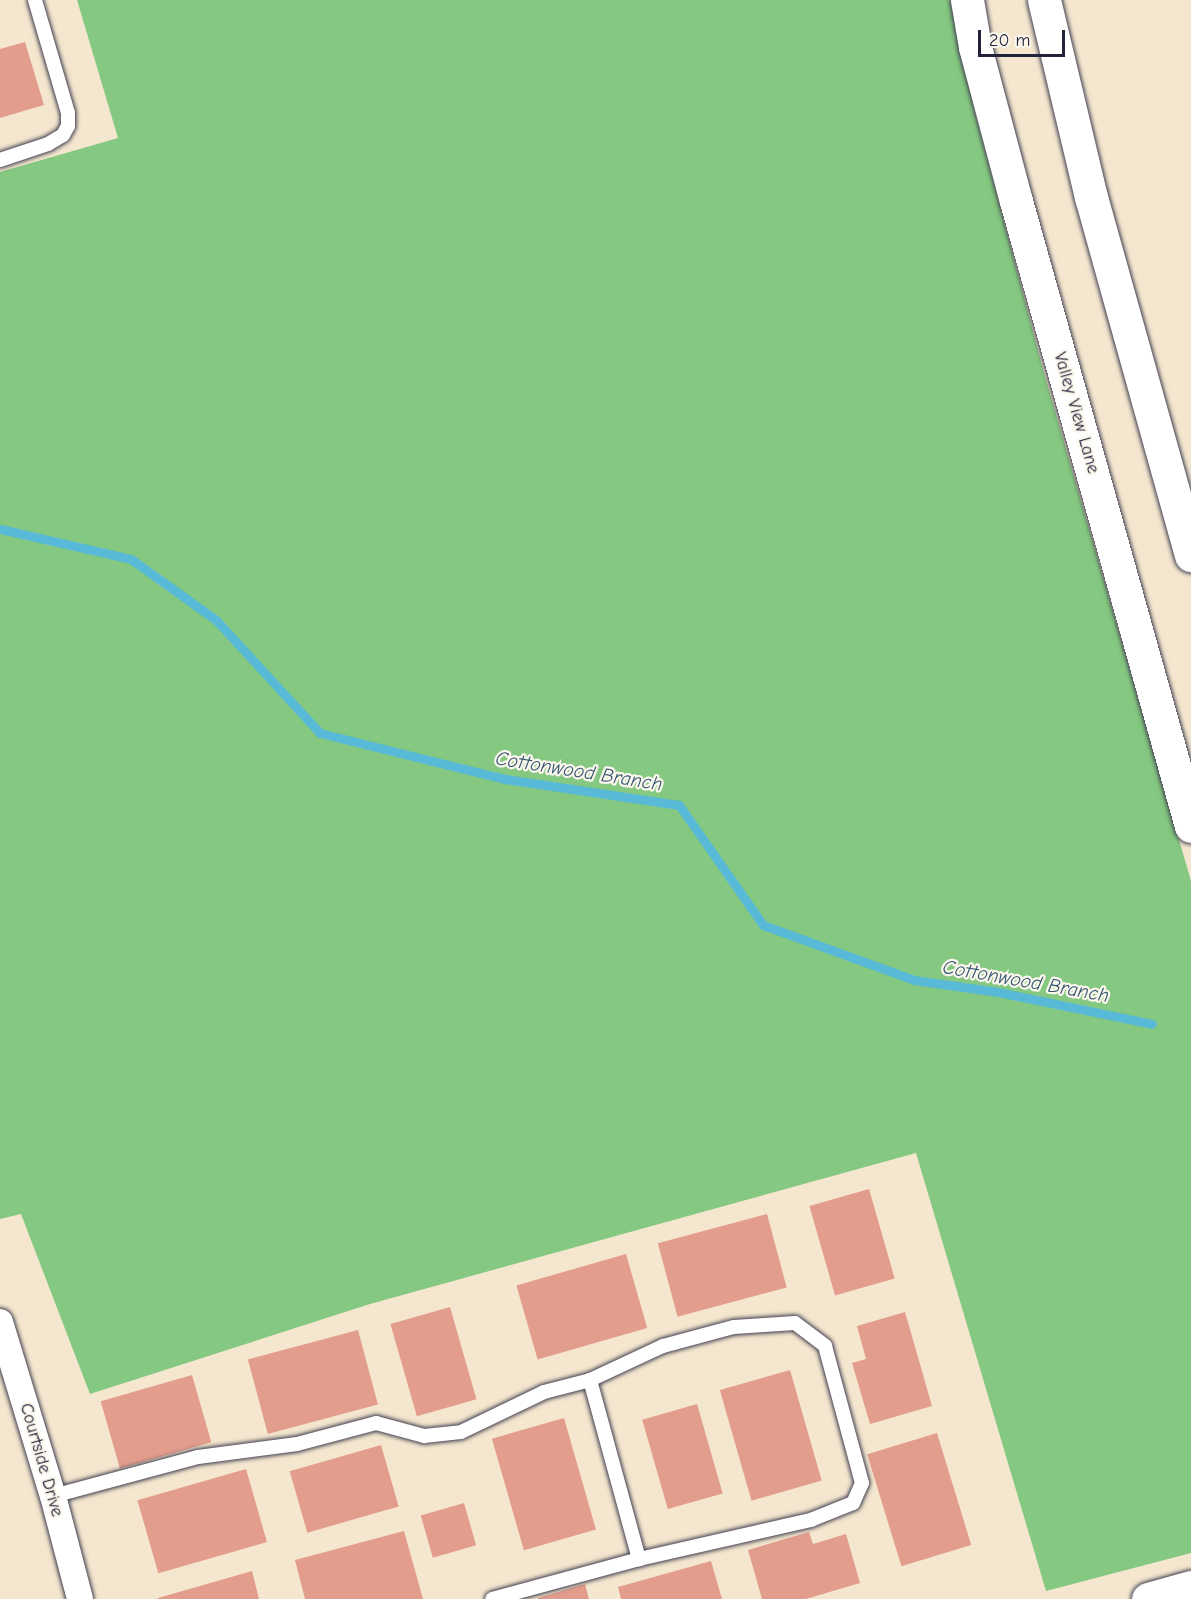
<!DOCTYPE html>
<style>
body{margin:0}
#map{position:relative;width:1191px;height:1599px;overflow:hidden;background:#f5e7cf;font-family:"Comic Neue",sans-serif}
div>[style]{position:absolute}
.green>*{inset:0;background:#85c881}
.stream>*{height:9px;margin:-4.5px;padding:0 4.5px;transform-origin:4.5px;border-radius:4.5px;background:#58bad7}
.building>*{inset:0;background:#e39d8d;transform-origin:0 0}
.roads{filter:drop-shadow(0 0 2px #424051) drop-shadow(0 0 2px #424051)}
.service>*{height:14px;margin:-7px;padding:0 7px;transform-origin:7px;border-radius:7px;background:#fff}
.minor>*{height:26px;margin:-13px;padding:0 13px;transform-origin:13px;border-radius:13px;background:#fff}
.tertiary>*{height:33px;margin:-16.5px;padding:0 16.5px;transform-origin:16.5px;border-radius:16.5px;background:#fff}
.secondary>*{height:33px;margin:-16.5px;padding:0 16.5px;transform-origin:16.5px;border-radius:16.5px;background:#fff}
span{translate:-50% -50%;white-space:nowrap;text-align:center;line-height:1.15;-webkit-text-stroke:4.5px #fbf7ec;paint-order:stroke}
.street-label{font-size:18px;color:#22223b}
.water-label{font-size:20px;color:#355772;font-style:italic}
.scale{position:absolute;left:978px;top:30px;width:87px;height:27px;box-sizing:border-box;border:3px solid #22223b;border-top:0;padding-left:8px;font-size:18px;line-height:21px;white-space:nowrap;color:#22223b;-webkit-text-stroke:4px #fbf7ec;paint-order:stroke}
</style>
<div id="map">
<div class="green">
<div style="clip-path:polygon(77px 0,950px 0,974px 108px,1044px 373px,1191px 881px,1191px 1553px,1046px 1591px,916px 1153px,370px 1304px,90px 1394px,21px 1214px,0 1219px,0 172px,118px 138px)"></div>
</div>
<div class="stream">
<div style="left:0;top:529px;width:134px;rotate:12.9deg"></div>
<div style="left:131px;top:559px;width:105px;rotate:35.7deg"></div>
<div style="left:216px;top:620px;width:154px;rotate:47.4deg"></div>
<div style="left:320px;top:733px;width:191px;rotate:14deg"></div>
<div style="left:505px;top:779px;width:176px;rotate:8.5deg"></div>
<div style="left:679px;top:805px;width:146px;rotate:55deg"></div>
<div style="left:763px;top:925px;width:161px;rotate:20deg"></div>
<div style="left:914px;top:980px;width:85px;rotate:8.1deg"></div>
<div style="left:998px;top:992px;width:157px;rotate:11.7deg"></div>
</div>
<div class="building">
<div style="clip-path:polygon(25px 42px,44px 105px,0 118px,0 49px)"></div>
<div style="left:869px;top:1189px;width:93px;height:62px;rotate:74deg"></div>
<div style="left:767px;top:1214px;width:76px;height:113px;rotate:75deg"></div>
<div style="left:626px;top:1254px;width:77px;height:114px;rotate:74deg"></div>
<div style="left:450px;top:1307px;width:96px;height:62px;rotate:74deg"></div>
<div style="clip-path:polygon(905px 1312px,932px 1406px,870px 1424px,852px 1363px,866px 1359px,857px 1326px)"></div>
<div style="left:358px;top:1330px;width:77px;height:114px;rotate:75deg"></div>
<div style="left:790px;top:1370px;width:115px;height:73px;rotate:74deg"></div>
<div style="left:192px;top:1375px;width:70px;height:95px;rotate:74deg"></div>
<div style="left:697px;top:1404px;width:93px;height:57px;rotate:74deg"></div>
<div style="left:564px;top:1418px;width:116px;height:75px;rotate:74deg"></div>
<div style="left:937px;top:1433px;width:117px;height:73px;rotate:73deg"></div>
<div style="left:381px;top:1445px;width:64px;height:95px;rotate:74deg"></div>
<div style="left:246px;top:1469px;width:76px;height:113px;rotate:74deg"></div>
<div style="left:464px;top:1503px;width:44px;height:45px;rotate:74deg"></div>
<div style="clip-path:polygon(404px 1531px,423px 1599px,305px 1599px,295px 1560px)"></div>
<div style="clip-path:polygon(809px 1532px,813px 1544px,846px 1534px,860px 1583px,806px 1599px,762px 1599px,748px 1550px)"></div>
<div style="clip-path:polygon(711px 1561px,722px 1599px,621px 1599px,618px 1587px)"></div>
<div style="clip-path:polygon(252px 1571px,259px 1599px,158px 1599px,158px 1598px)"></div>
<div style="clip-path:polygon(585px 1584px,589px 1599px,538px 1599px,538px 1598px)"></div>
</div>
<div class="roads">
<div class="service">
<div style="left:0;top:160px;width:51px;rotate:-18.4deg"></div>
<div style="left:48px;top:144px;width:17px;rotate:-31deg"></div>
<div style="left:63px;top:135px;width:10px;rotate:-61deg"></div>
<div style="left:68px;top:126px;width:13px;rotate:-90deg"></div>
<div style="left:68px;top:113px;width:118px;rotate:-106.3deg"></div>
<div style="left:590px;top:1380px;width:186px;rotate:74.7deg"></div>
<div style="left:53px;top:1496px;width:150px;rotate:-15.1deg"></div>
<div style="left:198px;top:1457px;width:100px;rotate:-7.5deg"></div>
<div style="left:297px;top:1444px;width:82px;rotate:-14.9deg"></div>
<div style="left:376px;top:1423px;width:50px;rotate:15.2deg"></div>
<div style="left:424px;top:1436px;width:37px;rotate:-6deg"></div>
<div style="left:461px;top:1432px;width:92px;rotate:-25.7deg"></div>
<div style="left:544px;top:1392px;width:48px;rotate:-14.6deg"></div>
<div style="left:590px;top:1380px;width:81px;rotate:-25deg"></div>
<div style="left:663px;top:1346px;width:73px;rotate:-15deg"></div>
<div style="left:734px;top:1327px;width:61px;rotate:-3.8deg"></div>
<div style="left:795px;top:1323px;width:38px;rotate:37deg"></div>
<div style="left:825px;top:1346px;width:142px;rotate:74.9deg"></div>
<div style="left:862px;top:1483px;width:22px;rotate:114deg"></div>
<div style="left:853px;top:1503px;width:45px;rotate:158deg"></div>
<div style="left:811px;top:1520px;width:176px;rotate:167.2deg"></div>
<div style="left:639px;top:1559px;width:152px;rotate:164.8deg"></div>
</div>
<div class="minor">
<div style="left:0;top:1322px;width:182px;rotate:73.1deg"></div>
<div style="left:53px;top:1496px;width:106px;rotate:75.3deg"></div>
</div>
<div class="tertiary">
<div style="left:1148px;top:1599px;width:45px;rotate:-15.6deg"></div>
</div>
<div class="secondary">
<div style="left:967px;top:0;width:48px;rotate:80.3deg"></div>
<div style="left:975px;top:47px;width:159px;rotate:75.1deg"></div>
<div style="left:1016px;top:201px;width:649px;rotate:74.36deg"></div>
<div style="left:1044px;top:0;width:203px;rotate:76.6deg"></div>
<div style="left:1091px;top:197px;width:372px;rotate:74.4deg"></div>
</div>
</div>
<div class="street-label">
<span style="left:1076px;top:413px;rotate:74deg">Valley View Lane</span>
<span style="left:41px;top:1460px;rotate:74deg">Courtside Drive</span>
</div>
<div class="water-label">
<span style="left:579px;top:771px;rotate:9deg">Cottonwood Branch</span>
<span style="left:1026px;top:981px;rotate:10deg">Cottonwood Branch</span>
</div>
<div class="scale">20 m</div>
</div>
